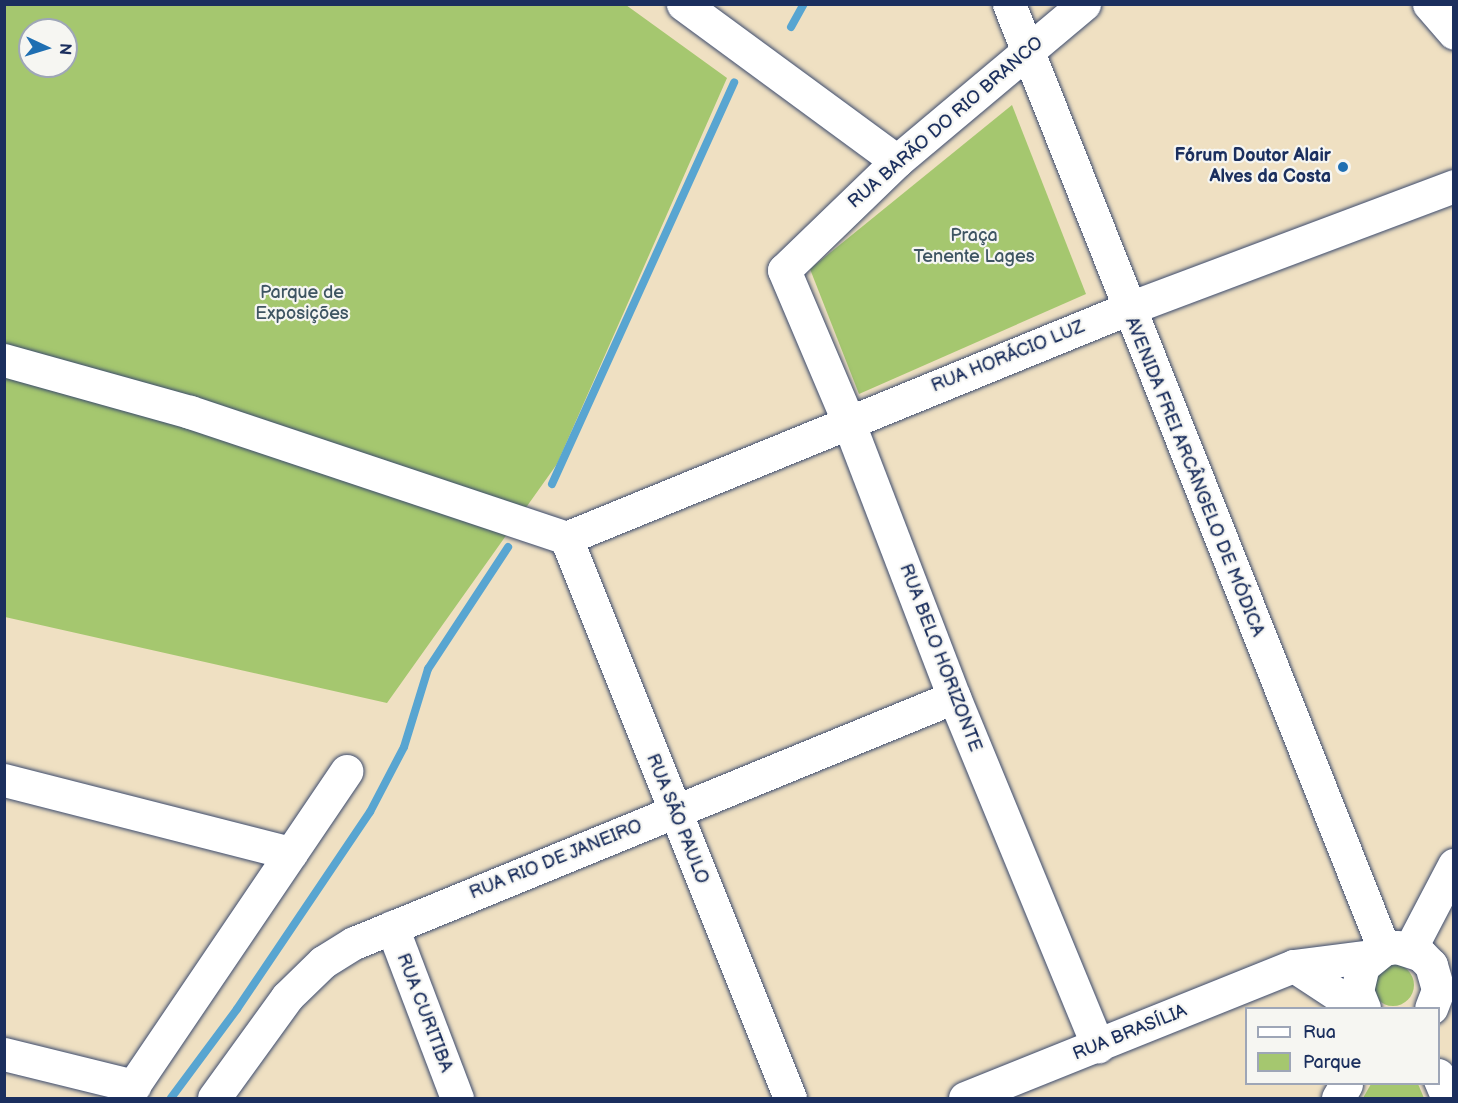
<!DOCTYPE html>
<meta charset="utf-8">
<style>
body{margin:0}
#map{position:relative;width:1458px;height:1103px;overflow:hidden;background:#efe0c2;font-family:"Balsamiq Sans",sans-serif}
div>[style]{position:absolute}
.green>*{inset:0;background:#a5c76f}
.round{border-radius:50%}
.stream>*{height:8px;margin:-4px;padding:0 4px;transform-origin:4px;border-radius:4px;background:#58a5d1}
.roads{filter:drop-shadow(0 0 2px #3b4a6d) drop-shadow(0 0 2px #3b4a6d)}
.minor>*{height:33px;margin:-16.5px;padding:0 16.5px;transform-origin:16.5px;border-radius:16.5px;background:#fff}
.major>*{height:33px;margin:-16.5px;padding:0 16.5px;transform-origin:16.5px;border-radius:16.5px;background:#fff}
.dots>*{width:16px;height:16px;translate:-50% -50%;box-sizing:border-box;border:3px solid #f6f6f2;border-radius:50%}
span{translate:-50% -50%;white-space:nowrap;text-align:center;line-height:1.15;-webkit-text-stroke:4.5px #f6f6f2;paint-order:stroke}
.street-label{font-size:18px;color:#1b2f5e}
.poi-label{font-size:18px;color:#1b2f5e;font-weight:700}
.right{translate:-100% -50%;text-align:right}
.park-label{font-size:18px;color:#3e5562}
.frame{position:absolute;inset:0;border:6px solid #1b2f5e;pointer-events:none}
.legend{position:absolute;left:1245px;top:1007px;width:195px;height:78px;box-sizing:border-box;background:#f6f6f2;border:2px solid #9ea6b7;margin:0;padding:8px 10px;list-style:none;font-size:18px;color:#1b2f5e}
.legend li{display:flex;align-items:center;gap:12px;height:30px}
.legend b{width:30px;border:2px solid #9ea6b7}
.north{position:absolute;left:18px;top:18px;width:60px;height:60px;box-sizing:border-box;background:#f6f6f2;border:2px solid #9ea6b7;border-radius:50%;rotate:94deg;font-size:16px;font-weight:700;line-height:24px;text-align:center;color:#1b2f5e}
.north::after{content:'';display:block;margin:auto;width:21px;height:27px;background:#1f6fb2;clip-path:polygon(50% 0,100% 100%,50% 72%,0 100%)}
</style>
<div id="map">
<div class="green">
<div style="clip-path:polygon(evenodd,5px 5px,626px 5px,727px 78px,557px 464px,387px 703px,5px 617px,5px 5px,30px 30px,66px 30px,66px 66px,30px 66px,30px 30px)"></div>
<div style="clip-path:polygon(1012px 105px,1086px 294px,859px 394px,810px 269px)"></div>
<div class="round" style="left:1372px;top:964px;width:42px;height:42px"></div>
<div style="clip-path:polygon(1371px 1084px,1418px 1084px,1424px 1098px,1363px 1098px)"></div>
</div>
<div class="stream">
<div style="left:791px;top:27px;width:26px;rotate:-61deg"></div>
<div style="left:552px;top:484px;width:441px;rotate:-65.6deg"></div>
<div style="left:171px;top:1098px;width:111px;rotate:-53.4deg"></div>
<div style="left:237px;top:1009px;width:238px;rotate:-56deg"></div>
<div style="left:370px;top:812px;width:73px;rotate:-62.4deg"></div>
<div style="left:404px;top:747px;width:82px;rotate:-72.9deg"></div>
<div style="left:428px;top:669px;width:146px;rotate:-56.7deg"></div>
</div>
<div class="roads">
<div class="minor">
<div style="left:683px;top:4px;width:265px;rotate:36.3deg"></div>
<div style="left:1009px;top:4px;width:1017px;rotate:68.36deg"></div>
<div style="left:1084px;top:4px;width:244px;rotate:140deg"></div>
<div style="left:897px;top:161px;width:157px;rotate:136deg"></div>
<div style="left:784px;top:270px;width:164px;rotate:67deg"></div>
<div style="left:848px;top:421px;width:296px;rotate:69deg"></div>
<div style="left:954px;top:697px;width:378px;rotate:67.6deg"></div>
<div style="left:1429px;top:4px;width:38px;rotate:49deg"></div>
<div style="left:4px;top:360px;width:193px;rotate:15.6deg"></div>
<div style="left:190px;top:412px;width:397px;rotate:18.5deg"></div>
<div style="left:566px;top:538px;width:606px;rotate:-22.21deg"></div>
<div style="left:1127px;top:309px;width:349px;rotate:-20.6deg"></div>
<div style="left:566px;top:538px;width:603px;rotate:68.2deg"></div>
<div style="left:4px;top:780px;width:296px;rotate:14.3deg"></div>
<div style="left:392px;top:927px;width:183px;rotate:69.2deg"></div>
<div style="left:1410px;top:949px;width:95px;rotate:-62.4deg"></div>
<div style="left:1294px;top:966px;width:77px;rotate:33.3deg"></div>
<div style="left:1364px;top:1008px;width:18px;rotate:-112deg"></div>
<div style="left:1357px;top:991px;width:26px;rotate:-77deg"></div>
<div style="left:1363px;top:966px;width:27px;rotate:-39deg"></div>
<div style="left:1384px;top:949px;width:13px;rotate:-9deg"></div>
<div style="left:1397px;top:947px;width:25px;rotate:18deg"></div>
<div style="left:1421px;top:955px;width:14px;rotate:45deg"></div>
<div style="left:1431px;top:965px;width:26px;rotate:74deg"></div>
<div style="left:1438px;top:990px;width:19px;rotate:111deg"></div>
<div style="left:4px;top:1054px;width:134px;rotate:13.8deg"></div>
<div style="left:1438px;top:1075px;width:25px;rotate:67deg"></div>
<div style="left:125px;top:1098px;width:395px;rotate:-55.9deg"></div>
<div style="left:214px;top:1098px;width:125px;rotate:-54.1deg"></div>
<div style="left:287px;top:997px;width:50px;rotate:-44.2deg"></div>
<div style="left:323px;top:962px;width:36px;rotate:-32deg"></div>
<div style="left:354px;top:943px;width:648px;rotate:-22.29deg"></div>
<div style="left:965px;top:1098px;width:354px;rotate:-21.9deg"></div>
<div style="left:1294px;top:966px;width:79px;rotate:-7.3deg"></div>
</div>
<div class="major">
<div style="left:1338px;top:1098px;width:16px;rotate:-60deg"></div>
</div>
</div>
<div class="dots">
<div style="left:1343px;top:167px;background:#1f6fb2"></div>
</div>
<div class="street-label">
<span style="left:946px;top:123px;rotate:-41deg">RUA BARÃO DO RIO BRANCO</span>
<span style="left:1008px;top:357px;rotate:-22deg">RUA HORÁCIO LUZ</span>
<span style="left:1194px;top:477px;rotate:68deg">AVENIDA FREI ARCÂNGELO DE MÓDICA</span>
<span style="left:940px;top:658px;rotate:69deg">RUA BELO HORIZONTE</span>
<span style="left:677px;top:819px;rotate:68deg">RUA SÃO PAULO</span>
<span style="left:556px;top:860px;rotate:-22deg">RUA RIO DE JANEIRO</span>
<span style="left:424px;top:1013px;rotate:69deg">RUA CURITIBA</span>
<span style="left:1130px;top:1033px;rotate:-22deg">RUA BRASÍLIA</span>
</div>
<div class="poi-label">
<span class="right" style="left:1331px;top:167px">Fórum Doutor Alair<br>Alves da Costa</span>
</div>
<div class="park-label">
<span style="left:974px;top:247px">Praça<br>Tenente Lages</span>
<span style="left:302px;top:304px">Parque de<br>Exposições</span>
</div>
<div class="frame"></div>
<ul class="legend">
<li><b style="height:8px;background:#fff"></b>Rua</li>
<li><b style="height:16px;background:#a5c76f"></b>Parque</li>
</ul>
<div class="north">N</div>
</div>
